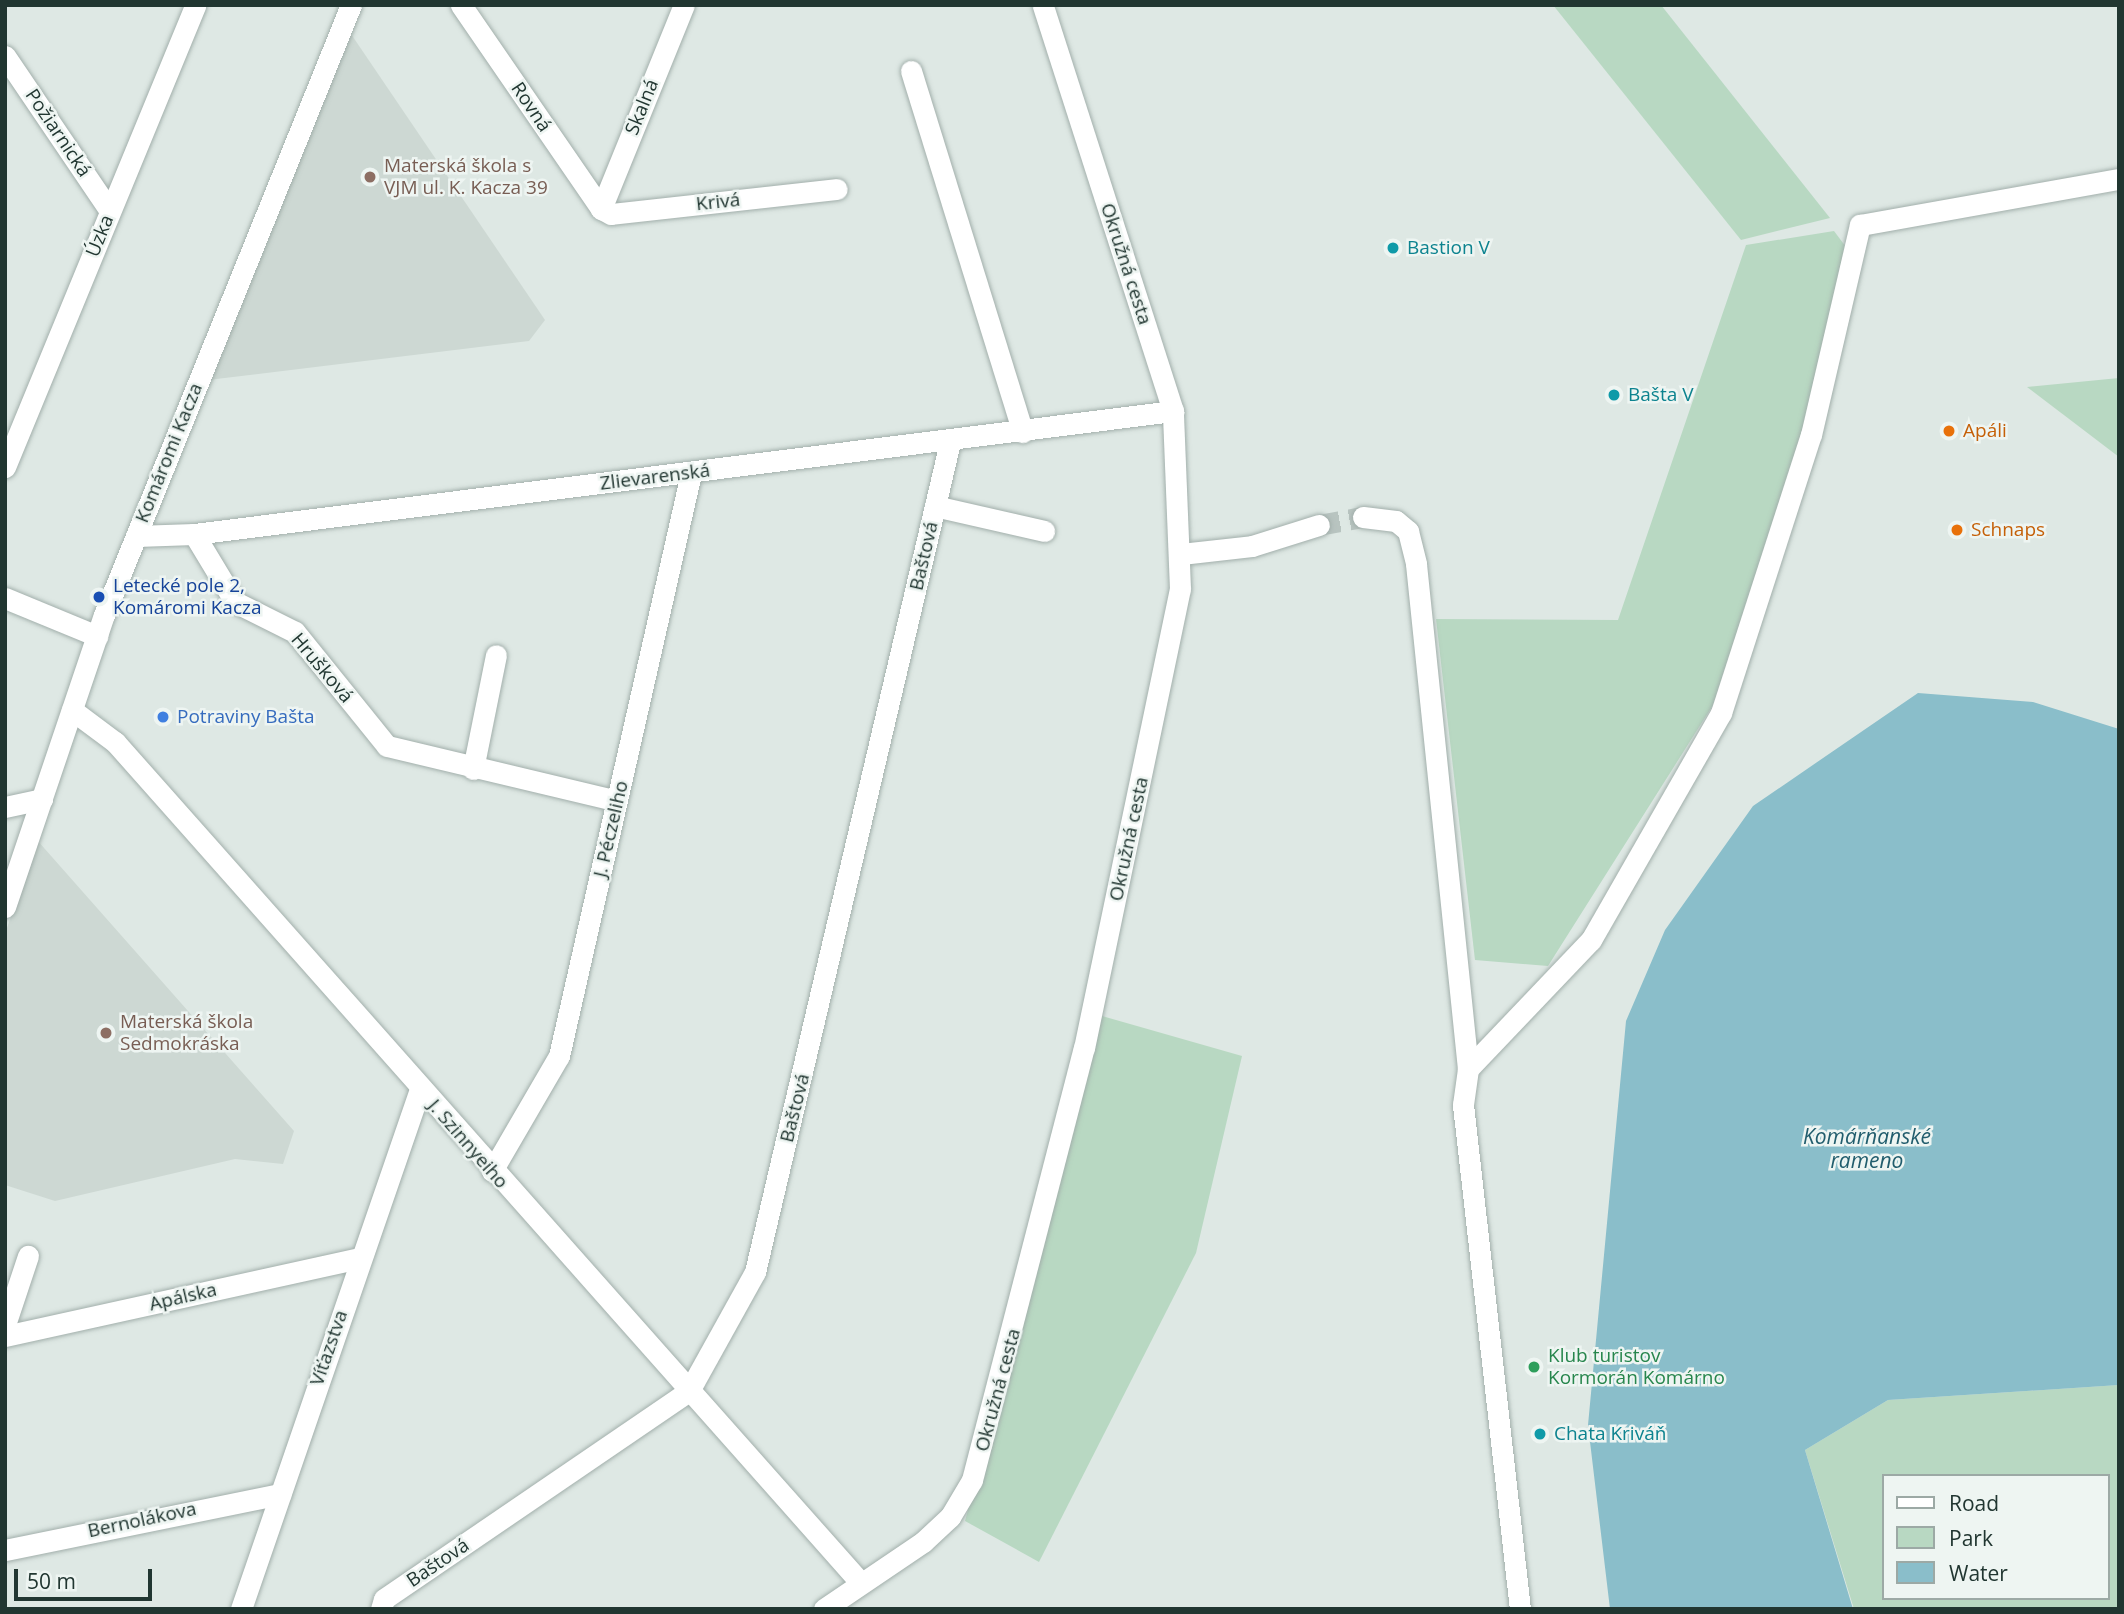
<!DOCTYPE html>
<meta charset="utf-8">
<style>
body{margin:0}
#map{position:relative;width:2124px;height:1614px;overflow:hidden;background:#dee8e4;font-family:"Open Sans",sans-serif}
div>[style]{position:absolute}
.built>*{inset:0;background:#cdd8d3}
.green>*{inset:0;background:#b8d8c2}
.water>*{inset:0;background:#8abeca}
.minor-tunnel>*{height:21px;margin-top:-10.5px;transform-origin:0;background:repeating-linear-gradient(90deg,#b8c4c0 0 21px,transparent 0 31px)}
.roads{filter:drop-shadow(0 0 2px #a2afab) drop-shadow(0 0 2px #a2afab)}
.minor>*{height:21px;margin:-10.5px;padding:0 10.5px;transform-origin:10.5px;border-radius:10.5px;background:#fff}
.dots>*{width:19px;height:19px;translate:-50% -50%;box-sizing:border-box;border:4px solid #eef5f2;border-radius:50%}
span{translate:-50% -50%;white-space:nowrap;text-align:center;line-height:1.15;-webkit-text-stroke:5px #eef5f2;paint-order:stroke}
.street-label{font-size:19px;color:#213631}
.education-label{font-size:19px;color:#785e54}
.left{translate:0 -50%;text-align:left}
.culture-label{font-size:19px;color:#0d838f}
.food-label{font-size:19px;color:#c56008}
.transit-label{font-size:19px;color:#164399}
.shop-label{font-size:19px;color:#366cbe}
.leisure-label{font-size:19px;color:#27864d}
.water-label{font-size:21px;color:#215d6d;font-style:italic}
.frame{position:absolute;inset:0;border:7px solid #213631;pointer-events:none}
.legend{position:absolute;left:1882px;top:1474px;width:228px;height:126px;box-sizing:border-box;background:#eef5f2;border:2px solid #9ca9a5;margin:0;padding:9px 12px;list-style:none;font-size:21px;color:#213631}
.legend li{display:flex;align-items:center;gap:14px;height:35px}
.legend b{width:35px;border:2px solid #9ca9a5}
.scale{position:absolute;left:14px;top:1569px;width:138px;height:32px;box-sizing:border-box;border:4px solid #213631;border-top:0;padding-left:9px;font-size:21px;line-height:24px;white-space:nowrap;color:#213631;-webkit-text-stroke:5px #eef5f2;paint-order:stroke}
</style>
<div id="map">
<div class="built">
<div style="clip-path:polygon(351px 34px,545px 320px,529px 341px,208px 380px)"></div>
<div style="clip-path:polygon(37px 840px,294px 1131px,283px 1164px,235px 1159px,55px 1201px,5px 1185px,5px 934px)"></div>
</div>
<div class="green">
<div style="clip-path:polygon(1553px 5px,1661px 5px,1830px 218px,1741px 240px)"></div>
<div style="clip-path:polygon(1834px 231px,1846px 247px,1820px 384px,1713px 705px,1548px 966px,1475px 960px,1436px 619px,1618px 620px,1746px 245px)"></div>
<div style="clip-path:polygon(2119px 378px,2119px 457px,2027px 387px)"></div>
<div style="clip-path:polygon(1102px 1016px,1242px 1056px,1196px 1253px,1039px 1562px,965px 1521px)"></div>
<div style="clip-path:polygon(evenodd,2119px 1385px,2119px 1609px,1854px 1609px,1805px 1450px,1888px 1400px,2119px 1385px,1884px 1476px,2108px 1476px,2108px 1598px,1884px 1598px,1884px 1476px)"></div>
</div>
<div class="water">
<div style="clip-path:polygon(1918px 693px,2033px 702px,2119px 729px,2119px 1385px,1888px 1400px,1805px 1450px,1853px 1609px,1610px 1609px,1588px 1425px,1626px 1021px,1665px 930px,1753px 806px)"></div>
</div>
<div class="minor-tunnel">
<div style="left:1319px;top:525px;width:45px;rotate:-10.3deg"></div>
</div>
<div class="roads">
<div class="minor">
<div style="left:461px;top:5px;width:247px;rotate:55.5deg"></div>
<div style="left:5px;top:56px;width:187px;rotate:55.9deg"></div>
<div style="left:911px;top:71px;width:378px;rotate:72.8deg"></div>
<div style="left:601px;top:209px;width:11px;rotate:27deg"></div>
<div style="left:611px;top:214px;width:227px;rotate:-6.3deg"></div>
<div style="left:601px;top:209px;width:220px;rotate:-67.9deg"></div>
<div style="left:5px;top:467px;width:500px;rotate:-67.6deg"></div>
<div style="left:935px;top:506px;width:112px;rotate:12.9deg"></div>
<div style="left:1363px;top:517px;width:33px;rotate:7deg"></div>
<div style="left:1396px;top:521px;width:16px;rotate:40deg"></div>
<div style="left:1408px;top:531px;width:34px;rotate:76deg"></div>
<div style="left:1416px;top:564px;width:508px;rotate:84.12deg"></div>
<div style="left:1468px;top:1069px;width:36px;rotate:98deg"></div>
<div style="left:1463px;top:1105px;width:507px;rotate:83.55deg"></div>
<div style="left:194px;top:534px;width:79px;rotate:58.9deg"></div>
<div style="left:235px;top:602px;width:67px;rotate:26.6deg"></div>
<div style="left:295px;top:632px;width:146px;rotate:51.1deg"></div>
<div style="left:387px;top:746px;width:236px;rotate:13.4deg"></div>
<div style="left:136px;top:536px;width:58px;rotate:-2deg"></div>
<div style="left:194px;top:534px;width:987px;rotate:-7.16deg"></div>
<div style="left:1181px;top:554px;width:71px;rotate:-6.4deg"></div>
<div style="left:1252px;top:546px;width:70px;rotate:-17.4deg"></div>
<div style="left:5px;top:598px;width:100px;rotate:22.4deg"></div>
<div style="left:72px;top:710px;width:54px;rotate:36.7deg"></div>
<div style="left:115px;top:742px;width:1124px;rotate:48.43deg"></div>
<div style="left:473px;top:769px;width:116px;rotate:-78.6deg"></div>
<div style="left:5px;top:807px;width:38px;rotate:-12deg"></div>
<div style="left:5px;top:907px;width:308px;rotate:-71.3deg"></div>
<div style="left:104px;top:615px;width:658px;rotate:-67.96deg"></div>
<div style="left:1468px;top:1069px;width:178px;rotate:-46.4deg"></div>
<div style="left:1591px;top:940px;width:262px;rotate:-60.2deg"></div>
<div style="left:1721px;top:713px;width:292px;rotate:-72.1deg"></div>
<div style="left:1811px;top:435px;width:216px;rotate:-76.9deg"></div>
<div style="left:1860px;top:225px;width:263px;rotate:-10.1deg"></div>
<div style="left:492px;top:1171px;width:133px;rotate:-59.8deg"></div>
<div style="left:559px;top:1056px;width:598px;rotate:-77.24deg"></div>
<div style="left:5px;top:1325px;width:73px;rotate:-71.6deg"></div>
<div style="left:5px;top:1336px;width:363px;rotate:-12.4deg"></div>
<div style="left:5px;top:1550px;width:281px;rotate:-11.5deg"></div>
<div style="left:241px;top:1609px;width:550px;rotate:-71deg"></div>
<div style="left:381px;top:1609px;width:10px;rotate:-73deg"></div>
<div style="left:384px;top:1599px;width:369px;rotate:-34.3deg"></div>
<div style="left:689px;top:1391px;width:136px;rotate:-61deg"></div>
<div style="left:755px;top:1272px;width:853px;rotate:-76.78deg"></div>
<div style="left:824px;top:1609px;width:120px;rotate:-34.1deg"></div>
<div style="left:923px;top:1542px;width:37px;rotate:-43deg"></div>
<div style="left:950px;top:1517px;width:43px;rotate:-59.3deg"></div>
<div style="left:972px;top:1480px;width:446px;rotate:-75.5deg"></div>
<div style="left:1084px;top:1048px;width:469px;rotate:-78.2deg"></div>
<div style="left:1180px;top:589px;width:178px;rotate:-92.3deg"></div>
<div style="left:1173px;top:411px;width:426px;rotate:-107.8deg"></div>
</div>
</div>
<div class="dots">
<div style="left:370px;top:177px;background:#8d6e63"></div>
<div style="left:1393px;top:248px;background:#0f9aa8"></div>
<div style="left:1614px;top:395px;background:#0f9aa8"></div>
<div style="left:1949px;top:431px;background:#e8710a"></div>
<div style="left:1957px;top:530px;background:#e8710a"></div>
<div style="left:99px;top:597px;background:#1a4fb4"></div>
<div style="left:163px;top:717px;background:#3f7fe0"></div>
<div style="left:106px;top:1033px;background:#8d6e63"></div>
<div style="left:1534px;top:1367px;background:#2e9e5b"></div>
<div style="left:1540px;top:1434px;background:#0f9aa8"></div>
</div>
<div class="street-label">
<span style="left:531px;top:107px;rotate:56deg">Rovná</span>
<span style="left:642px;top:107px;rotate:-68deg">Skalná</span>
<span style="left:58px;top:133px;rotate:56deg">Požiarnická</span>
<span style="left:718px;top:202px;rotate:-6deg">Krivá</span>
<span style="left:100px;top:236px;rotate:-68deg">Úzka</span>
<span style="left:1126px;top:264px;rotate:72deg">Okružná cesta</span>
<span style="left:169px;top:453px;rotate:-68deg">Komáromi Kacza</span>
<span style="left:655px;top:477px;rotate:-7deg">Zlievarenská</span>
<span style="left:924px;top:556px;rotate:-77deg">Baštová</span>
<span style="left:322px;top:668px;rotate:50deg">Hrušková</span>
<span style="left:611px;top:829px;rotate:-77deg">J. Péczeliho</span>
<span style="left:1129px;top:839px;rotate:-78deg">Okružná cesta</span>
<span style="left:795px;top:1108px;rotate:-76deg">Baštová</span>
<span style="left:468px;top:1144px;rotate:49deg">J. Szinnyeiho</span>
<span style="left:183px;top:1297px;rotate:-13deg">Apálska</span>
<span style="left:329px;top:1348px;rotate:-71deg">Víťazstva</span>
<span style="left:998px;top:1390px;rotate:-75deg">Okružná cesta</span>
<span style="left:142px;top:1520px;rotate:-12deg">Bernolákova</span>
<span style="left:438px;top:1563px;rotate:-34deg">Baštová</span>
</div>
<div class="education-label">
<span class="left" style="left:384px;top:177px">Materská škola s<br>VJM ul. K. Kacza 39</span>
<span class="left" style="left:120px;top:1033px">Materská škola<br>Sedmokráska</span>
</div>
<div class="culture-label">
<span class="left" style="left:1407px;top:248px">Bastion V</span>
<span class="left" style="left:1628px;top:395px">Bašta V</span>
<span class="left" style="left:1554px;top:1434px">Chata Kriváň</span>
</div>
<div class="food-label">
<span class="left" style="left:1963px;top:431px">Apáli</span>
<span class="left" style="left:1971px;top:530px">Schnaps</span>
</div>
<div class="transit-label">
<span class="left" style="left:113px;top:597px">Letecké pole 2,<br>Komáromi Kacza</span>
</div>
<div class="shop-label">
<span class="left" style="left:177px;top:717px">Potraviny Bašta</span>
</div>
<div class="leisure-label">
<span class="left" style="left:1548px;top:1367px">Klub turistov<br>Kormorán Komárno</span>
</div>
<div class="water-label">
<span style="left:1867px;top:1148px">Komárňanské<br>rameno</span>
</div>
<div class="frame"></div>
<ul class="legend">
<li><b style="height:9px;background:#fff"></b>Road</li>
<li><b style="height:19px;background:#b8d8c2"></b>Park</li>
<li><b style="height:19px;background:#8abeca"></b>Water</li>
</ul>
<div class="scale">50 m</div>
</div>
